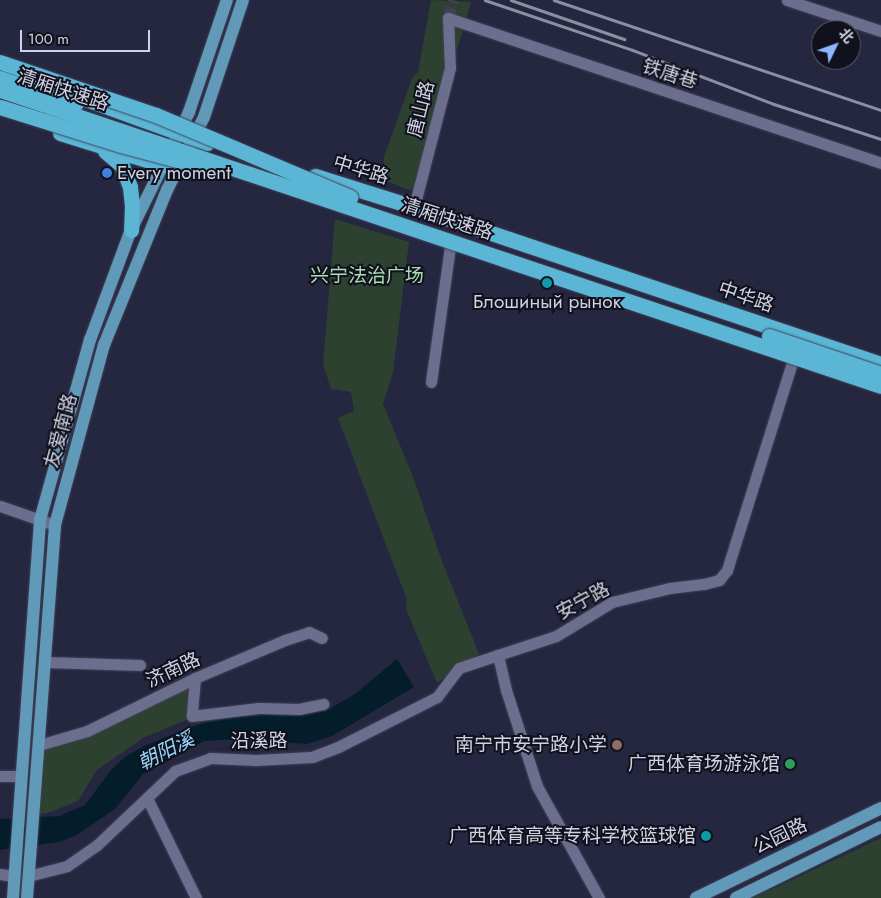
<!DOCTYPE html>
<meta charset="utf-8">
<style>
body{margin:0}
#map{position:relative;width:881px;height:898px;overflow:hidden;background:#252640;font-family:Jost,"Noto Sans SC",sans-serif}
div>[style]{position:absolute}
.green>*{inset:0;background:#2c4130}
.water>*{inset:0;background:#031d2a}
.minor-tunnel>*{height:11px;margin-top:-5.5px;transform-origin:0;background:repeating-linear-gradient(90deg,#3f4058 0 11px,transparent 0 16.5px)}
.roads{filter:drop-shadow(0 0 1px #414257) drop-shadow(0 0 1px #414257)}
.minor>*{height:11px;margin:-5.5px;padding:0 5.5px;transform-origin:5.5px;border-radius:5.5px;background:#6b6e8d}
.major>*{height:12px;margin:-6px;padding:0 6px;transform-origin:6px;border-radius:6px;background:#6199b9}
.highway>*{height:15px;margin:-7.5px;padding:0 7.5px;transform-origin:7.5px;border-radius:7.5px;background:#5bb6d6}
.rail>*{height:2.5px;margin:-1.25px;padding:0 1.25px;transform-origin:1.25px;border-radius:1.25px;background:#8c8ea2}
.bridges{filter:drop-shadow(0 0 1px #414257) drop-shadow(0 0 1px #414257)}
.highway-bridge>*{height:15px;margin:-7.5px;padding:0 7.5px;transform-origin:7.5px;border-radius:7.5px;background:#5bb6d6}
.dots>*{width:14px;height:14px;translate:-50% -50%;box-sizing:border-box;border:2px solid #10111c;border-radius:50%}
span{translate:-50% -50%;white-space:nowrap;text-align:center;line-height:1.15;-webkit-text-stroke:4px #10111c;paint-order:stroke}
.street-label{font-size:19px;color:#d0d2e3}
.poi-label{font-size:19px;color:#d0d2e3}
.left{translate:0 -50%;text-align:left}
.right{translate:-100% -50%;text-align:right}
.park-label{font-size:19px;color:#a9dfb2}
.water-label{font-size:20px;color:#97d6fb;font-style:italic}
.north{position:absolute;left:811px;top:20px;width:50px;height:50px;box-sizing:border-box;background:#10111c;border:1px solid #5d5e6c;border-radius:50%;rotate:48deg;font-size:14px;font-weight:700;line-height:20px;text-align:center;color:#d0d2e3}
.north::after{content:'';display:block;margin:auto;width:18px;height:22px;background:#8db9fc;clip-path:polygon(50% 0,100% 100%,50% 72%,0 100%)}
.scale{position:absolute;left:20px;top:30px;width:130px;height:22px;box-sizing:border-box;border:2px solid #d0d2e3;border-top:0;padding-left:6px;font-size:15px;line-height:18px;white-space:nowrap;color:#d0d2e3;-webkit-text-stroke:4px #10111c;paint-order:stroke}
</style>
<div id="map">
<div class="green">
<div style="clip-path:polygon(431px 0,471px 2px,417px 185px,414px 189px,409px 190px,384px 180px,384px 157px,412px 78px,418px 72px)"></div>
<div style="clip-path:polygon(335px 219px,409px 242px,393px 372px,383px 404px,412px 474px,442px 561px,479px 654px,437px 683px,406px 609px,407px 600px,338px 418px,354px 411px,351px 392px,331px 389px,323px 364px)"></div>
<div style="clip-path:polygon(196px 684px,191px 718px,143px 738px,97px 770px,78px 801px,48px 813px,37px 814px,42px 748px,91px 734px)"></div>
<div style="clip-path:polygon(881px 838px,881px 898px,751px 898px,779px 886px)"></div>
</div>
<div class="water">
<div style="clip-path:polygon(397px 659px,414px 687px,332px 736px,307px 744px,242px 739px,204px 741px,143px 774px,115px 809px,75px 836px,59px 842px,0 850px,0 819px,59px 816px,85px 805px,111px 770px,125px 757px,146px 745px,200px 724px,259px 712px,294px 716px,326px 711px,355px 694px)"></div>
</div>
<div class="minor-tunnel">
<div style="left:448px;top:18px;width:19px;rotate:-72deg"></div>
</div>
<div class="roads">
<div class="minor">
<div style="left:787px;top:0;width:99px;rotate:18.3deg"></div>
<div style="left:414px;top:207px;width:144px;rotate:-75.5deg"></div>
<div style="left:450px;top:68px;width:50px;rotate:-92.3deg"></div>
<div style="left:448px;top:18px;width:457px;rotate:18.5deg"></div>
<div style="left:431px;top:382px;width:136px;rotate:-82deg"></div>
<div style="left:0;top:506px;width:58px;rotate:19.1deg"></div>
<div style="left:45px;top:662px;width:95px;rotate:1.8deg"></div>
<div style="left:195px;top:678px;width:38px;rotate:95deg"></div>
<div style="left:192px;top:716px;width:67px;rotate:-6.8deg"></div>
<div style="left:259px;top:708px;width:40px;rotate:1.4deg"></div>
<div style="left:299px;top:709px;width:25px;rotate:-12deg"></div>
<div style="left:39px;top:745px;width:50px;rotate:-16.3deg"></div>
<div style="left:87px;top:731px;width:120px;rotate:-26.1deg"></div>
<div style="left:195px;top:678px;width:98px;rotate:-22.9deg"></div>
<div style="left:285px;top:640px;width:25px;rotate:-18deg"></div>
<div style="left:309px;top:632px;width:14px;rotate:25deg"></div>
<div style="left:0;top:776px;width:20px"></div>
<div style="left:147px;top:798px;width:111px;rotate:63.9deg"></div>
<div style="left:0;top:874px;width:14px;rotate:8deg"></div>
<div style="left:28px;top:876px;width:40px;rotate:-14.4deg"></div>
<div style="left:67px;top:866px;width:37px;rotate:-35deg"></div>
<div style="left:97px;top:845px;width:108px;rotate:-43.5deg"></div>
<div style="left:175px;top:771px;width:37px;rotate:-20deg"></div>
<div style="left:210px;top:758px;width:46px;rotate:2.5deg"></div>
<div style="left:256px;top:760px;width:56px;rotate:-3.1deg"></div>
<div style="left:312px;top:757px;width:30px;rotate:-21deg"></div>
<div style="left:340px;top:746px;width:109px;rotate:-26.8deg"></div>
<div style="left:437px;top:697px;width:36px;rotate:-53deg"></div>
<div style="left:459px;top:668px;width:41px;rotate:-18.4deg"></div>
<div style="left:599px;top:898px;width:128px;rotate:-119deg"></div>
<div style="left:537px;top:786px;width:101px;rotate:-107.9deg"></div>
<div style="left:506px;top:690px;width:36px;rotate:-103deg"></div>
<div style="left:498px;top:655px;width:61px;rotate:-18.1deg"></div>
<div style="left:556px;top:636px;width:66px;rotate:-31.3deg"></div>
<div style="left:612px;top:602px;width:60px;rotate:-13.6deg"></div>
<div style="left:670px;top:588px;width:34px;rotate:-7deg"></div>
<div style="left:704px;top:584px;width:16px;rotate:-15deg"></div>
<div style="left:719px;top:580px;width:13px;rotate:-51deg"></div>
<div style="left:727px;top:570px;width:218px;rotate:-72.6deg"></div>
</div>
<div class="major">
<div style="left:13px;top:898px;width:379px;rotate:-85.9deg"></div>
<div style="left:40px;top:520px;width:187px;rotate:-74.5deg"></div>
<div style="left:90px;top:340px;width:117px;rotate:-69.6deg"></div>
<div style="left:131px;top:230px;width:131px;rotate:-63.8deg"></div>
<div style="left:189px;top:112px;width:118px;rotate:-71.3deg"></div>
<div style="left:27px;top:898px;width:374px;rotate:-85.7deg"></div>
<div style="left:55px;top:525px;width:187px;rotate:-74.8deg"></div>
<div style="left:104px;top:345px;width:167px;rotate:-67.9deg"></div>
<div style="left:167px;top:190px;width:82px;rotate:-63.1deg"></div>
<div style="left:204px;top:117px;width:123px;rotate:-71.6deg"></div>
<div style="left:696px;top:898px;width:206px;rotate:-25.9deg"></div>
<div style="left:736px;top:898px;width:161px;rotate:-26.1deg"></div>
</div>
<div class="highway">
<div style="left:50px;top:86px;width:167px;rotate:20deg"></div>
<div style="left:60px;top:133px;width:108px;rotate:17.3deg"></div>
<div style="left:163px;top:165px;width:21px;rotate:-19deg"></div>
<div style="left:105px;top:151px;width:23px;rotate:41deg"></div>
<div style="left:122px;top:166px;width:22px;rotate:69deg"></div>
<div style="left:130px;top:187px;width:18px;rotate:84deg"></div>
<div style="left:132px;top:205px;width:25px;rotate:92deg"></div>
<div style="left:315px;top:176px;width:104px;rotate:17.4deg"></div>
<div style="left:414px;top:207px;width:493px;rotate:18.6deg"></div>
</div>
</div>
<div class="rail">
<div style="left:485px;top:0;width:156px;rotate:18.7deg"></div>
<div style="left:633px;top:50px;width:151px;rotate:21deg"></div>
<div style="left:774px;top:104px;width:113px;rotate:18.1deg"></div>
<div style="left:511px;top:0;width:120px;rotate:19deg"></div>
<div style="left:554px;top:0;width:345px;rotate:18.6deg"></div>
</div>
<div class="bridges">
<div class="highway-bridge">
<div style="left:0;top:62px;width:165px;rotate:18.8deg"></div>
<div style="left:156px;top:115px;width:211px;rotate:22.9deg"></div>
<div style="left:0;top:78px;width:80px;rotate:18.9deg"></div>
<div style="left:0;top:90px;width:929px;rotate:18.57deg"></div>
<div style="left:0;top:107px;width:127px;rotate:17.4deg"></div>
<div style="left:121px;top:145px;width:89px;rotate:15deg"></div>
<div style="left:769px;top:336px;width:118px;rotate:18.7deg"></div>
</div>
</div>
<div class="dots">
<div style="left:107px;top:173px;background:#3f7fe0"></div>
<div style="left:547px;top:283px;background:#0f9aa8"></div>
<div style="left:617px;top:745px;background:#8d6e63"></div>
<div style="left:790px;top:764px;background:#2e9e5b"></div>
<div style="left:706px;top:836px;background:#0f9aa8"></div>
</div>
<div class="street-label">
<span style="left:670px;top:74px;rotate:18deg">铁唐巷</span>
<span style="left:63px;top:90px;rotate:18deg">清厢快速路</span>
<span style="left:421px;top:109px;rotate:-76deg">唐山路</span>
<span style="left:361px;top:170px;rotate:17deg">中华路</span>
<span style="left:447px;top:219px;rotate:18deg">清厢快速路</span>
<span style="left:746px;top:297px;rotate:19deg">中华路</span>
<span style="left:61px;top:431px;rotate:-75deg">友爱南路</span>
<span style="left:583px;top:601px;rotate:-28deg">安宁路</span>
<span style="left:173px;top:670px;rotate:-25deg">济南路</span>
<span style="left:259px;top:741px">沿溪路</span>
<span style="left:780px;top:836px;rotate:-26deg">公园路</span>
</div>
<div class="poi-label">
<span class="left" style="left:117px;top:173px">Every moment</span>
<span style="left:547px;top:302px">Блошиный рынок</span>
<span class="right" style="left:607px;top:745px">南宁市安宁路小学</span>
<span class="right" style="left:780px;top:764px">广西体育场游泳馆</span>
<span class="right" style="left:696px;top:836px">广西体育高等专科学校篮球馆</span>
</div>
<div class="park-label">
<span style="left:367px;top:276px">兴宁法治广场</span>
</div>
<div class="water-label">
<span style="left:166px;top:751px;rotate:-27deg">朝阳溪</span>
</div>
<div class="north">北</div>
<div class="scale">100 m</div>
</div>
